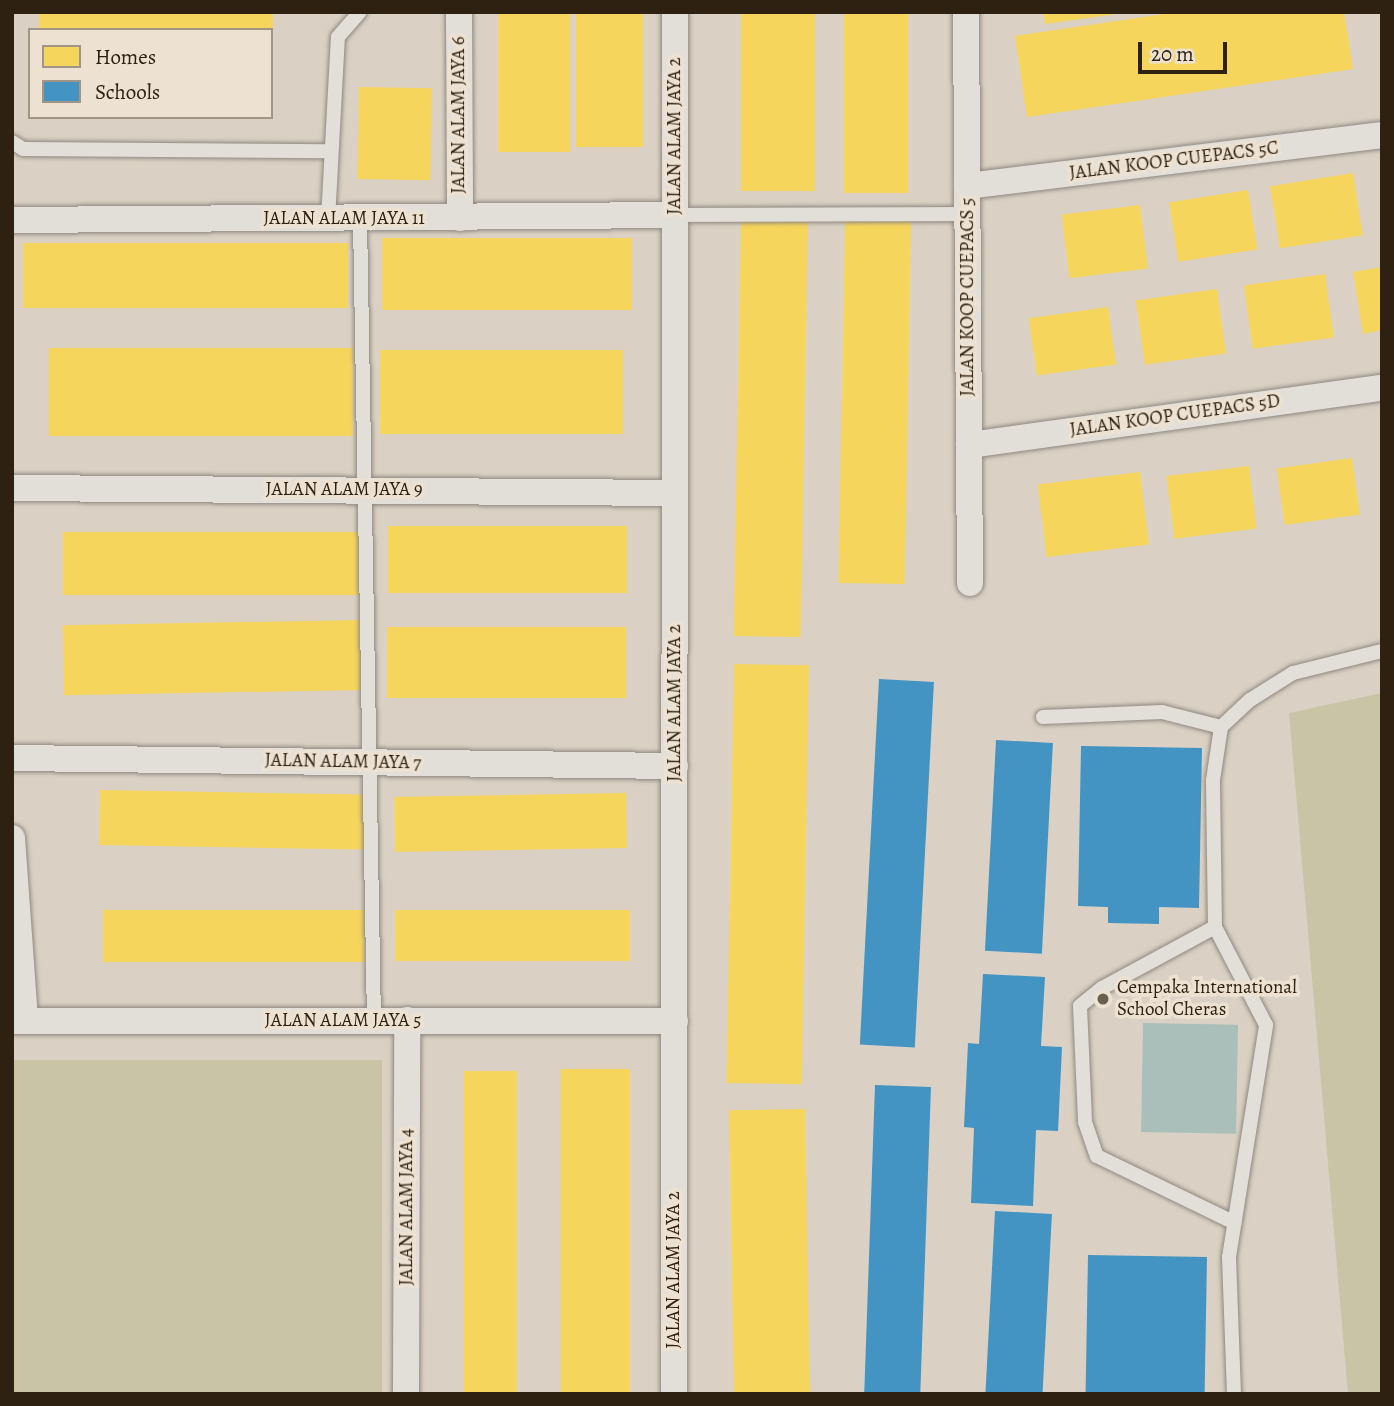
<!DOCTYPE html>
<style>
body{margin:0}
#map{position:relative;width:1394px;height:1406px;overflow:hidden;background:#dad1c4;font-family:Alegreya,serif}
div>[style]{position:absolute}
.green>*{inset:0;background:#c9c4a5;transform-origin:0 0}
.water>*{inset:0;background:#aabeba;transform-origin:0 0}
.homes>*{inset:0;background:#f6d55c;transform-origin:0 0}
.schools>*{inset:0;background:#4393c3;transform-origin:0 0}
.roads{filter:drop-shadow(0 0 2px #8f887f) drop-shadow(0 0 2px #8f887f)}
.lane>*{height:14px;margin:-7px;padding:0 7px;transform-origin:7px;border-radius:7px;background:#e2ded8}
.street>*{height:26px;margin:-13px;padding:0 13px;transform-origin:13px;border-radius:13px;background:#e2ded8}
.dots>*{width:19px;height:19px;translate:-50% -50%;box-sizing:border-box;border:4px solid #ede2d2;border-radius:50%}
span{translate:-50% -50%;white-space:nowrap;text-align:center;line-height:1.15;-webkit-text-stroke:7px #ede2d2;paint-order:stroke}
.street-label{font-size:19px;color:#2f2112}
.poi-label{font-size:19px;color:#2f2112}
.left{translate:0 -50%;text-align:left}
.frame{position:absolute;inset:0;border:14px solid #2f2112;pointer-events:none}
.legend{position:absolute;left:28px;top:28px;width:245px;height:91px;box-sizing:border-box;background:#ede2d2;border:2px solid #a19585;margin:0;padding:9px 12px;list-style:none;font-size:21px;color:#2f2112}
.legend li{display:flex;align-items:center;gap:14px;height:35px}
.legend b{width:35px;border:2px solid #a19585}
.scale{position:absolute;left:1138px;top:42px;width:89px;height:32px;box-sizing:border-box;border:4px solid #2f2112;border-top:0;padding-left:9px;font-size:21px;line-height:24px;white-space:nowrap;color:#2f2112;-webkit-text-stroke:5px #ede2d2;paint-order:stroke}
</style>
<div id="map">
<div class="green">
<div style="clip-path:polygon(1382px 693px,1382px 1394px,1348px 1394px,1289px 713px)"></div>
<div style="left:12px;top:1060px;width:370px;height:334px"></div>
</div>
<div class="water">
<div style="left:1143px;top:1023px;width:95px;height:109px;rotate:1deg"></div>
</div>
<div class="homes">
<div style="left:39px;top:12px;width:234px;height:18px"></div>
<div style="left:498px;top:12px;width:72px;height:140px"></div>
<div style="left:576px;top:12px;width:67px;height:135px"></div>
<div style="left:741px;top:12px;width:74px;height:179px"></div>
<div style="left:844px;top:12px;width:64px;height:181px"></div>
<div style="clip-path:polygon(1043px 12px,1117px 12px,1117px 14px,1045px 24px)"></div>
<div style="clip-path:polygon(1178px 12px,1344px 12px,1353px 69px,1027px 117px,1015px 36px)"></div>
<div style="left:359px;top:87px;width:73px;height:92px;rotate:1deg"></div>
<div style="left:1353px;top:173px;width:63px;height:84px;rotate:81deg"></div>
<div style="left:1248px;top:190px;width:60px;height:80px;rotate:81deg"></div>
<div style="left:1140px;top:205px;width:64px;height:79px;rotate:83deg"></div>
<div style="left:741px;top:217px;width:67px;height:419px;rotate:1deg"></div>
<div style="left:845px;top:219px;width:66px;height:364px;rotate:1deg"></div>
<div style="left:382px;top:238px;width:250px;height:72px"></div>
<div style="left:23px;top:243px;width:325px;height:65px"></div>
<div style="clip-path:polygon(1382px 267px,1382px 330px,1363px 334px,1353px 272px)"></div>
<div style="left:1325px;top:274px;width:64px;height:82px;rotate:82deg"></div>
<div style="left:1217px;top:289px;width:65px;height:82px;rotate:82deg"></div>
<div style="left:1108px;top:307px;width:58px;height:80px;rotate:82deg"></div>
<div style="left:353px;top:348px;width:88px;height:304px;rotate:90deg"></div>
<div style="left:380px;top:350px;width:243px;height:84px"></div>
<div style="left:1352px;top:458px;width:57px;height:76px;rotate:82deg"></div>
<div style="left:1249px;top:466px;width:63px;height:83px;rotate:83deg"></div>
<div style="left:1140px;top:472px;width:73px;height:103px;rotate:83deg"></div>
<div style="left:627px;top:526px;width:67px;height:239px;rotate:90deg"></div>
<div style="left:63px;top:532px;width:298px;height:63px"></div>
<div style="left:362px;top:620px;width:70px;height:299px;rotate:89deg"></div>
<div style="left:387px;top:627px;width:239px;height:71px"></div>
<div style="left:734px;top:664px;width:75px;height:419px;rotate:1deg"></div>
<div style="left:100px;top:790px;width:265px;height:55px;rotate:1deg"></div>
<div style="left:626px;top:793px;width:55px;height:232px;rotate:89deg"></div>
<div style="left:103px;top:910px;width:261px;height:52px"></div>
<div style="left:630px;top:910px;width:51px;height:235px;rotate:90deg"></div>
<div style="left:561px;top:1069px;width:69px;height:325px"></div>
<div style="left:517px;top:1071px;width:323px;height:53px;rotate:90deg"></div>
<div style="left:805px;top:1109px;width:285px;height:76px;rotate:89deg"></div>
</div>
<div class="schools">
<div style="left:879px;top:679px;width:55px;height:366px;rotate:3deg"></div>
<div style="left:996px;top:740px;width:57px;height:211px;rotate:3deg"></div>
<div style="clip-path:polygon(1081px 746px,1202px 748px,1199px 908px,1159px 907px,1159px 924px,1108px 923px,1108px 907px,1078px 906px)"></div>
<div style="clip-path:polygon(983px 974px,1045px 977px,1041px 1046px,1062px 1047px,1058px 1131px,1036px 1130px,1033px 1206px,971px 1203px,974px 1128px,964px 1127px,968px 1043px,979px 1044px)"></div>
<div style="left:875px;top:1085px;width:56px;height:309px;rotate:2deg"></div>
<div style="left:995px;top:1211px;width:57px;height:183px;rotate:3deg"></div>
<div style="left:1088px;top:1255px;width:119px;height:139px;rotate:1deg"></div>
</div>
<div class="roads">
<div class="lane">
<div style="left:12px;top:142px;width:13px;rotate:32deg"></div>
<div style="left:23px;top:149px;width:307px;rotate:0.4deg"></div>
<div style="left:675px;top:215px;width:292px;rotate:-0.2deg"></div>
<div style="left:328px;top:220px;width:183px;rotate:-86.9deg"></div>
<div style="left:338px;top:37px;width:33px;rotate:-49deg"></div>
<div style="left:360px;top:220px;width:800px;rotate:89deg"></div>
<div style="left:1043px;top:717px;width:119px;rotate:-2.4deg"></div>
<div style="left:1162px;top:712px;width:61px;rotate:14.3deg"></div>
<div style="left:1215px;top:927px;width:128px;rotate:151.6deg"></div>
<div style="left:1102px;top:988px;width:28px;rotate:141deg"></div>
<div style="left:1080px;top:1006px;width:116px;rotate:87.5deg"></div>
<div style="left:1085px;top:1122px;width:36px;rotate:71deg"></div>
<div style="left:1097px;top:1156px;width:153px;rotate:25.9deg"></div>
<div style="left:1234px;top:1394px;width:137px;rotate:-92.1deg"></div>
<div style="left:1229px;top:1257px;width:235px;rotate:-80.9deg"></div>
<div style="left:1266px;top:1025px;width:110px;rotate:-117.5deg"></div>
<div style="left:1215px;top:927px;width:147px;rotate:-90.8deg"></div>
<div style="left:1213px;top:780px;width:54px;rotate:-81.4deg"></div>
<div style="left:1221px;top:727px;width:40px;rotate:-43deg"></div>
<div style="left:1250px;top:700px;width:51px;rotate:-32.1deg"></div>
<div style="left:1293px;top:673px;width:92px;rotate:-13.9deg"></div>
</div>
<div class="street">
<div style="left:459px;top:12px;width:206px;rotate:89.7deg"></div>
<div style="left:966px;top:12px;width:571px;rotate:89.6deg"></div>
<div style="left:967px;top:186px;width:418px;rotate:-7deg"></div>
<div style="left:12px;top:220px;width:663px;rotate:-0.43deg"></div>
<div style="left:969px;top:445px;width:417px;rotate:-7.9deg"></div>
<div style="left:12px;top:488px;width:663px;rotate:0.43deg"></div>
<div style="left:12px;top:758px;width:663px;rotate:0.69deg"></div>
<div style="left:12px;top:838px;width:183px;rotate:85.9deg"></div>
<div style="left:12px;top:1021px;width:663px"></div>
<div style="left:406px;top:1394px;width:374px;rotate:-89.8deg"></div>
<div style="left:674px;top:1394px;width:1382px;rotate:-89.96deg"></div>
</div>
</div>
<div class="dots">
<div style="left:1103px;top:999px;background:#6b5f50"></div>
</div>
<div class="street-label">
<span style="left:459px;top:115px;rotate:-90deg">JALAN ALAM JAYA 6</span>
<span style="left:675px;top:136px;rotate:-90deg">JALAN ALAM JAYA 2</span>
<span style="left:1174px;top:161px;rotate:-7deg">JALAN KOOP CUEPACS 5C</span>
<span style="left:344px;top:219px">JALAN ALAM JAYA 11</span>
<span style="left:968px;top:297px;rotate:-90deg">JALAN KOOP CUEPACS 5</span>
<span style="left:1175px;top:416px;rotate:-8deg">JALAN KOOP CUEPACS 5D</span>
<span style="left:344px;top:490px">JALAN ALAM JAYA 9</span>
<span style="left:675px;top:703px;rotate:-90deg">JALAN ALAM JAYA 2</span>
<span style="left:343px;top:762px;rotate:1deg">JALAN ALAM JAYA 7</span>
<span style="left:343px;top:1021px">JALAN ALAM JAYA 5</span>
<span style="left:407px;top:1207px;rotate:-90deg">JALAN ALAM JAYA 4</span>
<span style="left:674px;top:1270px;rotate:-90deg">JALAN ALAM JAYA 2</span>
</div>
<div class="poi-label">
<span class="left" style="left:1117px;top:999px">Cempaka International<br>School Cheras</span>
</div>
<div class="frame"></div>
<ul class="legend">
<li><b style="height:19px;background:#f6d55c"></b>Homes</li>
<li><b style="height:19px;background:#4393c3"></b>Schools</li>
</ul>
<div class="scale">20 m</div>
</div>
